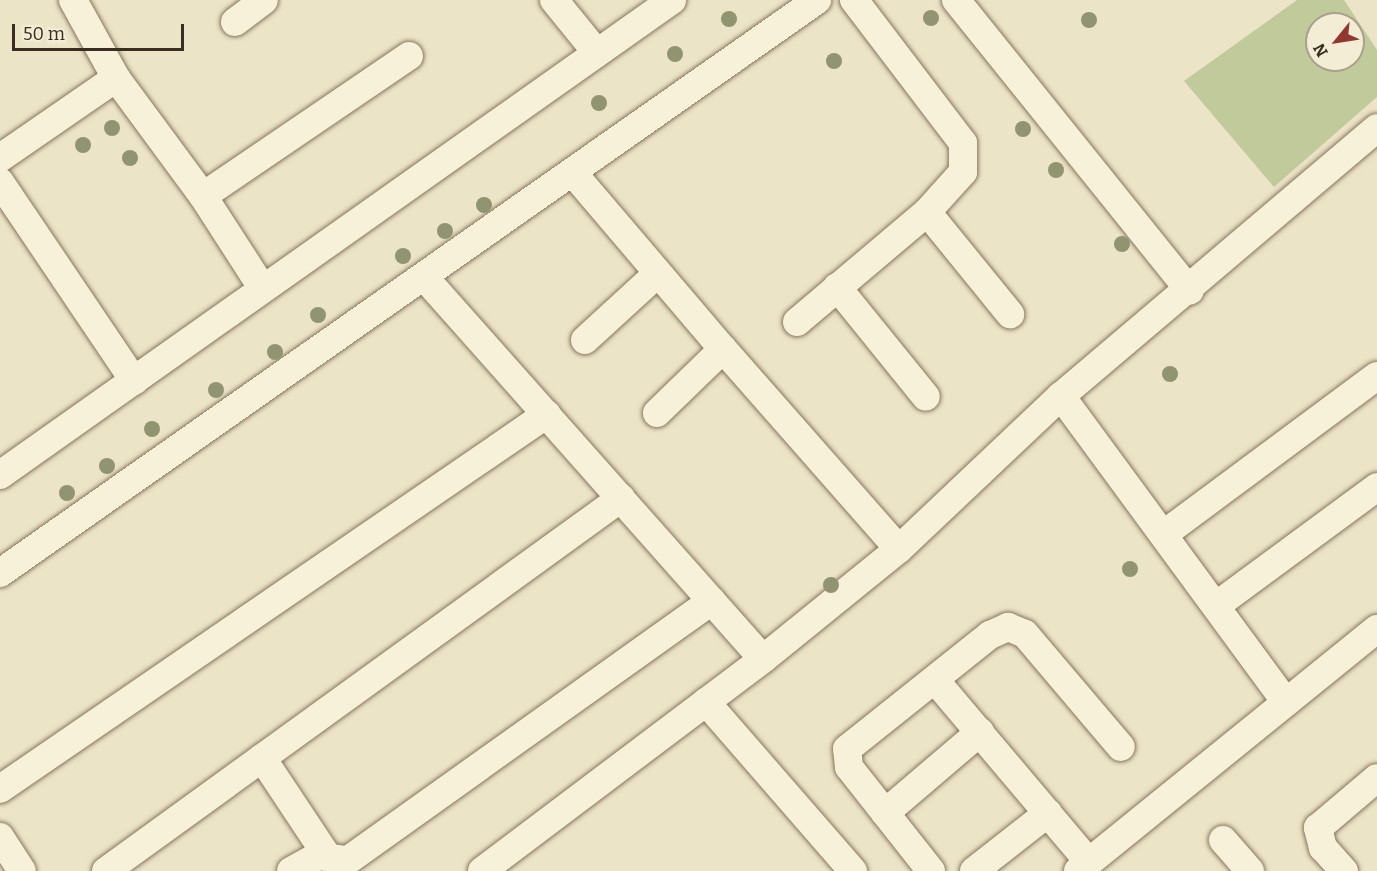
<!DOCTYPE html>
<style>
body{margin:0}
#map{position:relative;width:1377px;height:871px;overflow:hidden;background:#ece4c7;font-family:Bitter,serif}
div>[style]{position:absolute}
.green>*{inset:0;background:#c1ca9b}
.roads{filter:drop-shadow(0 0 2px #87765d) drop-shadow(0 0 2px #87765d)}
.minor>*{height:28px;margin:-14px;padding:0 14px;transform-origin:14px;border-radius:14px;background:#f7f1da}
.trees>*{width:16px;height:16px;margin:-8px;border-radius:50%;background:#909470}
span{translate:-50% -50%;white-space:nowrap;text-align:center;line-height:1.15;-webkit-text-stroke:4.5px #f4edd6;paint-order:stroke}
.north{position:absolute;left:1305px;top:12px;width:60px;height:60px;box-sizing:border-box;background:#f4edd6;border:2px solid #a9a08d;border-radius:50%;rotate:240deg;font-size:16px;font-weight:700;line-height:24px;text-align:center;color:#382d20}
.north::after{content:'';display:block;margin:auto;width:21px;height:27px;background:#933731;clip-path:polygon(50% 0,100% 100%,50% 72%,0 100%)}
.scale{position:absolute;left:12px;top:24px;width:172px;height:27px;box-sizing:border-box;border:3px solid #382d20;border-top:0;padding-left:8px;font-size:18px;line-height:21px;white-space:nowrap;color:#382d20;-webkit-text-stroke:4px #f4edd6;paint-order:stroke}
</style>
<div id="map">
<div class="green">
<div style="clip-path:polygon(evenodd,1297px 0,1344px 0,1377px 50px,1377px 97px,1274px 187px,1184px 81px,1297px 0,1317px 24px,1353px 24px,1353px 60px,1317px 60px,1317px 24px)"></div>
</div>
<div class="roads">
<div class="minor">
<div style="left:73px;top:0;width:89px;rotate:61.1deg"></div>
<div style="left:116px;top:78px;width:147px;rotate:53.6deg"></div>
<div style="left:203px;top:196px;width:107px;rotate:57.2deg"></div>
<div style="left:554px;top:0;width:68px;rotate:50.9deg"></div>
<div style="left:956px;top:0;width:373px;rotate:51.2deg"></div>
<div style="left:235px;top:22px;width:36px;rotate:-37deg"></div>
<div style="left:0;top:158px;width:141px;rotate:-34.6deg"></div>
<div style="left:573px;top:173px;width:231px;rotate:49.6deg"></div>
<div style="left:723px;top:349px;width:92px;rotate:135.9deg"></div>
<div style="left:0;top:182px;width:240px;rotate:56deg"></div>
<div style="left:203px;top:196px;width:249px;rotate:-34.2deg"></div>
<div style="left:927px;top:212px;width:132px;rotate:50.9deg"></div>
<div style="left:425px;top:278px;width:509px;rotate:48.42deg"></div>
<div style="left:837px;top:287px;width:141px;rotate:51deg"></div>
<div style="left:797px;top:322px;width:170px;rotate:-40.2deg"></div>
<div style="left:927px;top:212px;width:54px;rotate:-48deg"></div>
<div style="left:963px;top:172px;width:29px;rotate:-90deg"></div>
<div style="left:963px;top:143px;width:180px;rotate:-127.3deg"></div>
<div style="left:585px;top:340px;width:98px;rotate:-42.5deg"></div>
<div style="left:723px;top:349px;width:266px;rotate:48.7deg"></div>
<div style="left:1061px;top:396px;width:380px;rotate:53.7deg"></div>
<div style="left:0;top:475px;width:823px;rotate:-35.25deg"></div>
<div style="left:1164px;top:534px;width:265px;rotate:-36.6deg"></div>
<div style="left:0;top:573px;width:998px;rotate:-35.04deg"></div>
<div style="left:1217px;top:605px;width:199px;rotate:-36.4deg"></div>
<div style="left:935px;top:680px;width:238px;rotate:49.8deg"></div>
<div style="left:706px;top:702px;width:224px;rotate:49deg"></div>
<div style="left:262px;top:758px;width:118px;rotate:56.4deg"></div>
<div style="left:0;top:789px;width:663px;rotate:-34.43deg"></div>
<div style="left:885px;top:813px;width:125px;rotate:-40.5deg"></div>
<div style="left:0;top:837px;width:40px;rotate:57.1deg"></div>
<div style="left:1223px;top:840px;width:41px;rotate:48.9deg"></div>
<div style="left:347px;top:861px;width:448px;rotate:-35.5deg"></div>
<div style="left:106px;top:871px;width:636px;rotate:-35.91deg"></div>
<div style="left:291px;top:871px;width:31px;rotate:-29deg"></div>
<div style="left:318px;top:856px;width:27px;rotate:8deg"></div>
<div style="left:482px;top:871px;width:352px;rotate:-37deg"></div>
<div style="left:763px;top:659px;width:175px;rotate:-39deg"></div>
<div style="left:899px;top:549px;width:223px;rotate:-43.4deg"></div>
<div style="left:1061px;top:396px;width:414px;rotate:-40.3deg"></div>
<div style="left:931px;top:871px;width:132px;rotate:-128.3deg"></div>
<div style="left:849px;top:767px;width:18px;rotate:-96deg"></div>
<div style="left:847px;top:749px;width:183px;rotate:-38.6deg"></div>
<div style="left:990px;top:635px;width:20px;rotate:-24deg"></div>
<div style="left:1008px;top:627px;width:18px;rotate:22deg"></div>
<div style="left:1025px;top:634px;width:148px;rotate:49.7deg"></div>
<div style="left:974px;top:871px;width:94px;rotate:-38.1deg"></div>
<div style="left:1078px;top:871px;width:385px;rotate:-39deg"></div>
<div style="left:1344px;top:871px;width:31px;rotate:-132deg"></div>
<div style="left:1323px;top:848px;width:21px;rotate:-104deg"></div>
<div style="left:1318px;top:828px;width:77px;rotate:-40.3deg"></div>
</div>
</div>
<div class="trees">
<div style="left:931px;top:18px"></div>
<div style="left:729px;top:19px"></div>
<div style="left:1089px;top:20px"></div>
<div style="left:675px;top:54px"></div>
<div style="left:834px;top:61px"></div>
<div style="left:599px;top:103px"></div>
<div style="left:112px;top:128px"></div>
<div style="left:1023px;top:129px"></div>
<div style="left:83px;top:145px"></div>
<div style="left:130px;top:158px"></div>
<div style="left:1056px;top:170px"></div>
<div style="left:484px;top:205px"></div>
<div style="left:445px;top:231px"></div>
<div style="left:1122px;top:244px"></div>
<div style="left:403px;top:256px"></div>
<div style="left:318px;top:315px"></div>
<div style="left:275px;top:352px"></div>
<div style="left:1170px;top:374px"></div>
<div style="left:216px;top:390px"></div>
<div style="left:152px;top:429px"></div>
<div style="left:107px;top:466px"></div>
<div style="left:67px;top:493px"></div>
<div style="left:1130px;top:569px"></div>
<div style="left:831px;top:585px"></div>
</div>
<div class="north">N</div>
<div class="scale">50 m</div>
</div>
